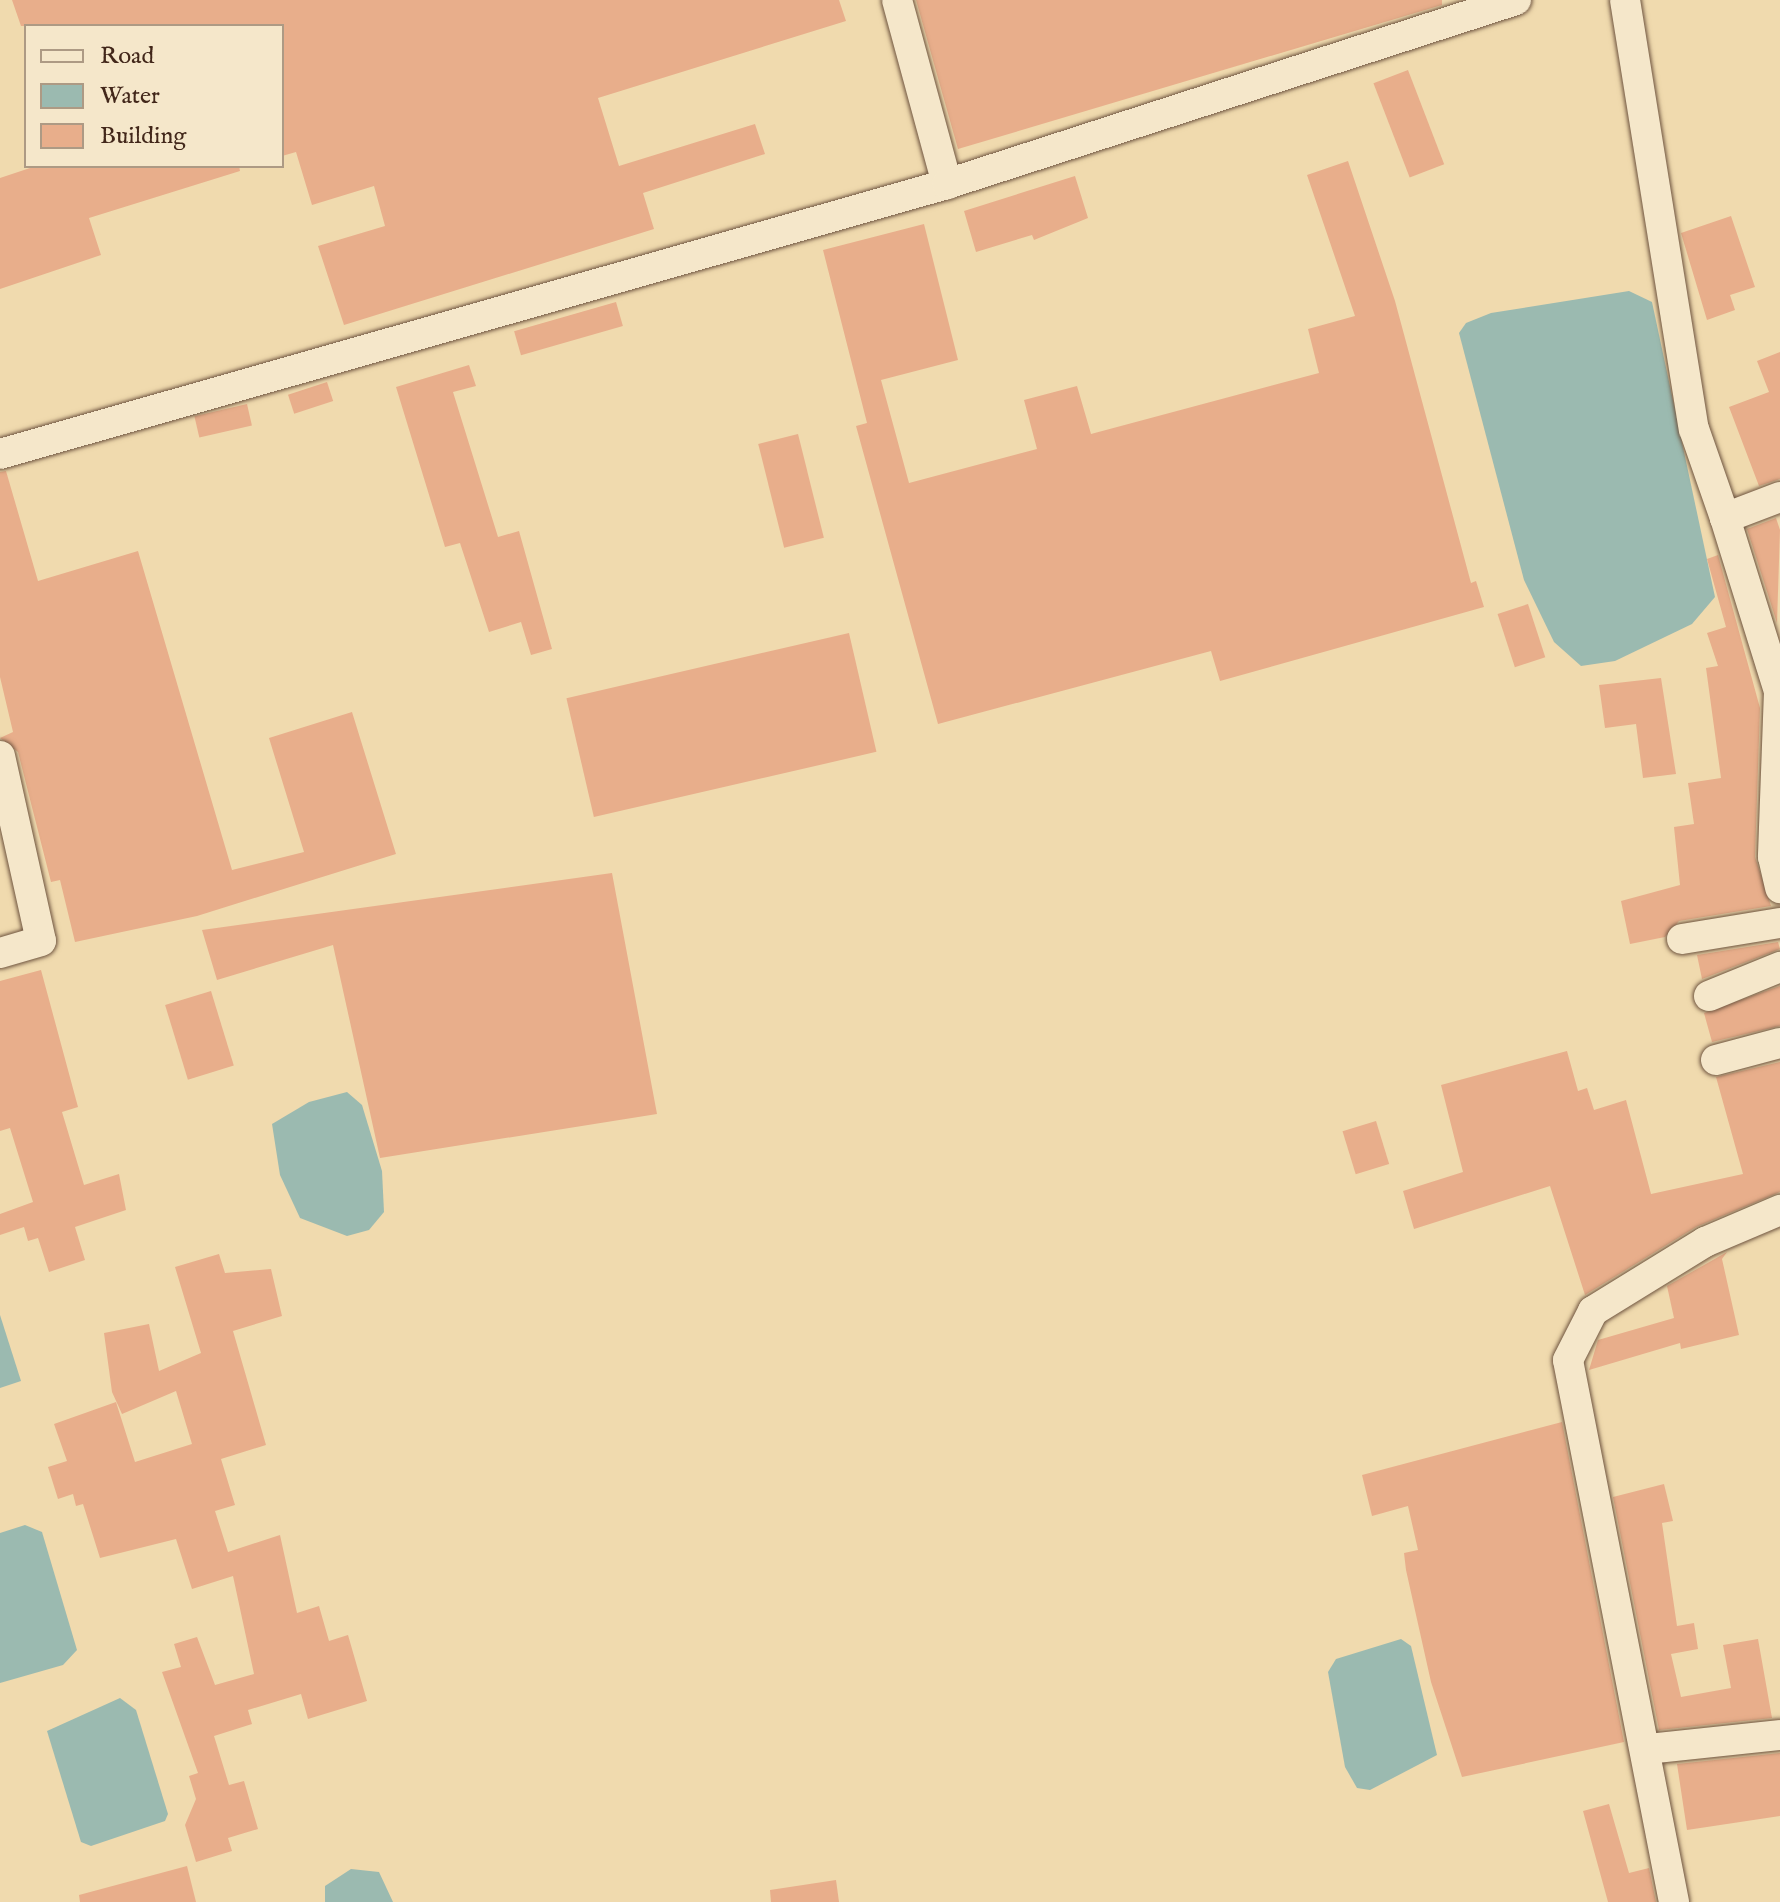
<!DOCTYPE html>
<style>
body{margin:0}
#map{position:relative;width:1780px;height:1902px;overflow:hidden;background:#f0daae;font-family:"IM FELL English",serif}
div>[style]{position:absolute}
.water>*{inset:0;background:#9bbab0}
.building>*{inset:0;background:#e8ae8b;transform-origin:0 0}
.roads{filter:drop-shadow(0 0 2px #6e543f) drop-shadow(0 0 2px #6e543f)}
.street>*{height:30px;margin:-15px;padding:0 15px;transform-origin:15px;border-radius:15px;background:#f5e7ca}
span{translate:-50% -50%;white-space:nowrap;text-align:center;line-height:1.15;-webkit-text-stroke:6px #f5e7ca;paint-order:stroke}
.legend{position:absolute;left:24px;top:24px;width:260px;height:144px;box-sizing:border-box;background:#f5e7ca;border:2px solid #ad9a84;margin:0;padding:10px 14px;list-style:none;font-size:24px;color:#42271a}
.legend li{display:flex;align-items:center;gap:16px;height:40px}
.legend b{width:40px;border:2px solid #ad9a84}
</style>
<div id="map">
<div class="water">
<div style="clip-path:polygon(1629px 291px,1652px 302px,1715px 597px,1692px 624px,1615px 661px,1581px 666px,1554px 642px,1524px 580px,1459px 333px,1466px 323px,1491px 313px)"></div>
<div style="clip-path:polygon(347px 1092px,362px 1105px,382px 1171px,384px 1212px,369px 1230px,347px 1236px,300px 1218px,280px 1175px,272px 1124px,309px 1102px)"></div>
<div style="clip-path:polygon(0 1315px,21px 1381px,0 1388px)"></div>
<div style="clip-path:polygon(25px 1525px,42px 1532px,77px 1650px,63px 1665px,0 1683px,0 1533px)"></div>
<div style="clip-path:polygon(1401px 1639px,1411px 1646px,1437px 1755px,1370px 1790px,1357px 1788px,1345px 1767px,1328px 1672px,1336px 1659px)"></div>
<div style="clip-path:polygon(120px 1698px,136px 1710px,168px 1814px,165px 1821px,91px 1846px,81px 1842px,47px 1731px)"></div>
<div style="clip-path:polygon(351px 1869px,379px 1872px,393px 1902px,325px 1902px,325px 1886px)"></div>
</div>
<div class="building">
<div style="clip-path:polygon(12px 0,839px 0,846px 21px,598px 98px,619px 166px,755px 124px,765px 154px,643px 193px,654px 229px,344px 325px,318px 246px,385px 226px,374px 186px,312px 205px,296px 152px,282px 156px,282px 26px,21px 26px)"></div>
<div style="clip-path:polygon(916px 0,1442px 0,1442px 5px,958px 149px)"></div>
<div style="left:1408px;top:70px;width:101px;height:37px;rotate:69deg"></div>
<div style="clip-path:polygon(1348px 161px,1395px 301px,1471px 583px,1476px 581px,1484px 607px,1220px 681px,1211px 651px,938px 724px,856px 426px,867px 423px,823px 250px,924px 224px,958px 360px,881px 380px,909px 483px,1037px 449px,1024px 400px,1077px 386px,1091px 434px,1319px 373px,1308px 329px,1355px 316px,1307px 175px)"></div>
<div style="clip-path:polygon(36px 166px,239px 166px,240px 171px,89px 218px,101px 255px,0 289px,0 178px)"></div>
<div style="clip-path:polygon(1075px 176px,1088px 218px,1034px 240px,1032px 235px,976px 252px,964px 211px)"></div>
<div style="clip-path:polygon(1731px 216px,1755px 287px,1730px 295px,1735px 310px,1707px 320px,1681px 233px)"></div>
<div style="left:616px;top:302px;width:25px;height:106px;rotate:74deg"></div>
<div style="clip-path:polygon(1780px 352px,1780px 479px,1759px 486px,1729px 407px,1769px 392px,1757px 361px)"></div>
<div style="clip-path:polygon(469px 365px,476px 386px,453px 392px,498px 537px,519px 531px,552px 649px,531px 655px,521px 622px,489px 632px,460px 543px,445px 547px,396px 387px)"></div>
<div style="left:327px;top:382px;width:20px;height:41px;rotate:72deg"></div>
<div style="left:247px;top:404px;width:22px;height:54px;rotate:77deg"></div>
<div style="left:798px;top:434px;width:107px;height:41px;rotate:76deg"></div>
<div style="clip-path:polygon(6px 471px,38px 581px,138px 551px,232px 870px,304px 852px,269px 738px,352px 712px,396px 854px,197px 916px,75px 942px,60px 880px,51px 882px,18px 752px,0 738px,13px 732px,0 677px,0 472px)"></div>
<div style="clip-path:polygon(1776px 518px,1780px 530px,1777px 623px,1747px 529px)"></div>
<div style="clip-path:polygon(1718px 555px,1760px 708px,1755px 857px,1771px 906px,1679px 921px,1665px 937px,1630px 944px,1621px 901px,1680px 885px,1674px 827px,1694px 824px,1688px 783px,1721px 778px,1706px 668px,1718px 666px,1707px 633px,1726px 627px,1707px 559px)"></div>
<div style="left:1528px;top:604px;width:56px;height:32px;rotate:72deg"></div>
<div style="left:849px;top:633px;width:122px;height:290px;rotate:77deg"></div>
<div style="clip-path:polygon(1661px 678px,1676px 774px,1643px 778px,1636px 724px,1605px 728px,1599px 685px)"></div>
<div style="clip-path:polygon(612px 873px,657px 1114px,380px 1158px,333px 945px,217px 980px,202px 930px)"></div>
<div style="clip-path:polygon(1778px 942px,1780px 949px,1702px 979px,1697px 955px)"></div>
<div style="clip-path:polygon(41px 970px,78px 1107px,62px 1112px,84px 1185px,119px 1174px,126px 1210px,75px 1227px,85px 1260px,49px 1272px,38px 1238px,28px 1241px,24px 1227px,0 1235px,0 1214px,33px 1202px,10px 1128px,0 1131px,0 981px)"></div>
<div style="clip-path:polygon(1780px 986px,1780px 1026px,1712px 1042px,1704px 1013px)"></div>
<div style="left:211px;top:991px;width:78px;height:48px;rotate:73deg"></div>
<div style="clip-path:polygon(1567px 1051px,1578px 1091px,1587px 1088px,1594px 1110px,1626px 1100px,1651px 1194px,1743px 1174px,1716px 1077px,1780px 1062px,1780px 1192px,1696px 1227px,1585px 1295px,1550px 1186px,1414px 1229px,1403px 1191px,1463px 1172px,1441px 1085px)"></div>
<div style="left:1376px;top:1121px;width:45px;height:35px;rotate:73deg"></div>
<div style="clip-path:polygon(1727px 1252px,1722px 1259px,1739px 1335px,1681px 1349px,1680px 1343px,1589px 1370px,1598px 1340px,1674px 1318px,1667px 1286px)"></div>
<div style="clip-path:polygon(219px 1254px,225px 1273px,271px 1269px,282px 1316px,233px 1331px,266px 1445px,221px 1459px,235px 1505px,215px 1511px,228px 1552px,280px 1535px,297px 1613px,319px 1606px,329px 1641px,348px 1635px,367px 1701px,308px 1719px,301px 1694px,248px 1710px,252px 1724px,214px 1736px,229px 1785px,244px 1781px,258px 1829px,228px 1838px,232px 1851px,196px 1862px,185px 1825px,196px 1799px,189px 1776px,198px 1773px,162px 1672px,181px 1667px,174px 1644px,197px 1637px,215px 1685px,254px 1674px,233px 1576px,192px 1589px,176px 1539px,100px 1558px,83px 1504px,76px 1506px,73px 1494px,58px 1499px,48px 1467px,67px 1461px,54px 1424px,116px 1402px,135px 1462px,192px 1444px,176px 1391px,122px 1414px,112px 1392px,104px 1333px,149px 1324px,159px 1371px,201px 1353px,175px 1267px)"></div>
<div style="clip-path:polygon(1562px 1422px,1624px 1742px,1462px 1777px,1431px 1682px,1406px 1570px,1404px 1553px,1418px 1550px,1408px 1506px,1372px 1516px,1362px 1475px)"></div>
<div style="clip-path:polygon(1664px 1484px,1673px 1521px,1662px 1523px,1677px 1626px,1694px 1623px,1698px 1649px,1671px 1654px,1681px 1697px,1731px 1688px,1723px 1645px,1758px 1639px,1772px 1718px,1659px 1730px,1613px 1497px)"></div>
<div style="clip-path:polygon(1780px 1753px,1780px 1816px,1687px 1830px,1677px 1764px)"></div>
<div style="clip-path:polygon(1609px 1804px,1629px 1873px,1649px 1868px,1656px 1902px,1608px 1902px,1583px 1811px)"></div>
<div style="clip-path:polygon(187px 1866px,196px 1902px,80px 1902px,79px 1895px)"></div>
<div style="clip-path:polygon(836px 1880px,839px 1902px,771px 1902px,770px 1890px)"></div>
</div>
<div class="roads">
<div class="street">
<div style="left:897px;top:0;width:191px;rotate:74.8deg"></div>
<div style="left:1625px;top:0;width:435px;rotate:80.9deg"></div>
<div style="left:1694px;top:429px;width:94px;rotate:70.8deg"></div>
<div style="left:0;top:454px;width:985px;rotate:-15.91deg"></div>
<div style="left:947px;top:184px;width:598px;rotate:-17.92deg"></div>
<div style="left:1780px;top:497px;width:59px;rotate:159.1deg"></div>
<div style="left:1725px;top:518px;width:181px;rotate:72.7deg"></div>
<div style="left:1779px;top:691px;width:166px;rotate:92.1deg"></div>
<div style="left:1773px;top:857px;width:32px;rotate:77deg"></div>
<div style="left:0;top:756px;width:189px;rotate:77.5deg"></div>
<div style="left:41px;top:941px;width:43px;rotate:163.7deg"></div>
<div style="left:1682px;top:939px;width:99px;rotate:-9.3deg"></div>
<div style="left:1709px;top:996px;width:77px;rotate:-22.2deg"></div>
<div style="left:1716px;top:1060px;width:66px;rotate:-14.9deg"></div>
<div style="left:1647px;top:1749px;width:134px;rotate:-6deg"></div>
<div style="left:1674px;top:1902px;width:552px;rotate:-101.07deg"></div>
<div style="left:1568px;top:1360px;width:55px;rotate:-63deg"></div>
<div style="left:1593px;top:1311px;width:132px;rotate:-31.6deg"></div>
<div style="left:1705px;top:1242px;width:82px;rotate:-23.1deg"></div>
</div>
</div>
<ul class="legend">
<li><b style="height:10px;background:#f5e7ca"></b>Road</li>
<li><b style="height:22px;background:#9bbab0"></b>Water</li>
<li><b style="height:22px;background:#e8ae8b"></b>Building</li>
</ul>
</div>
